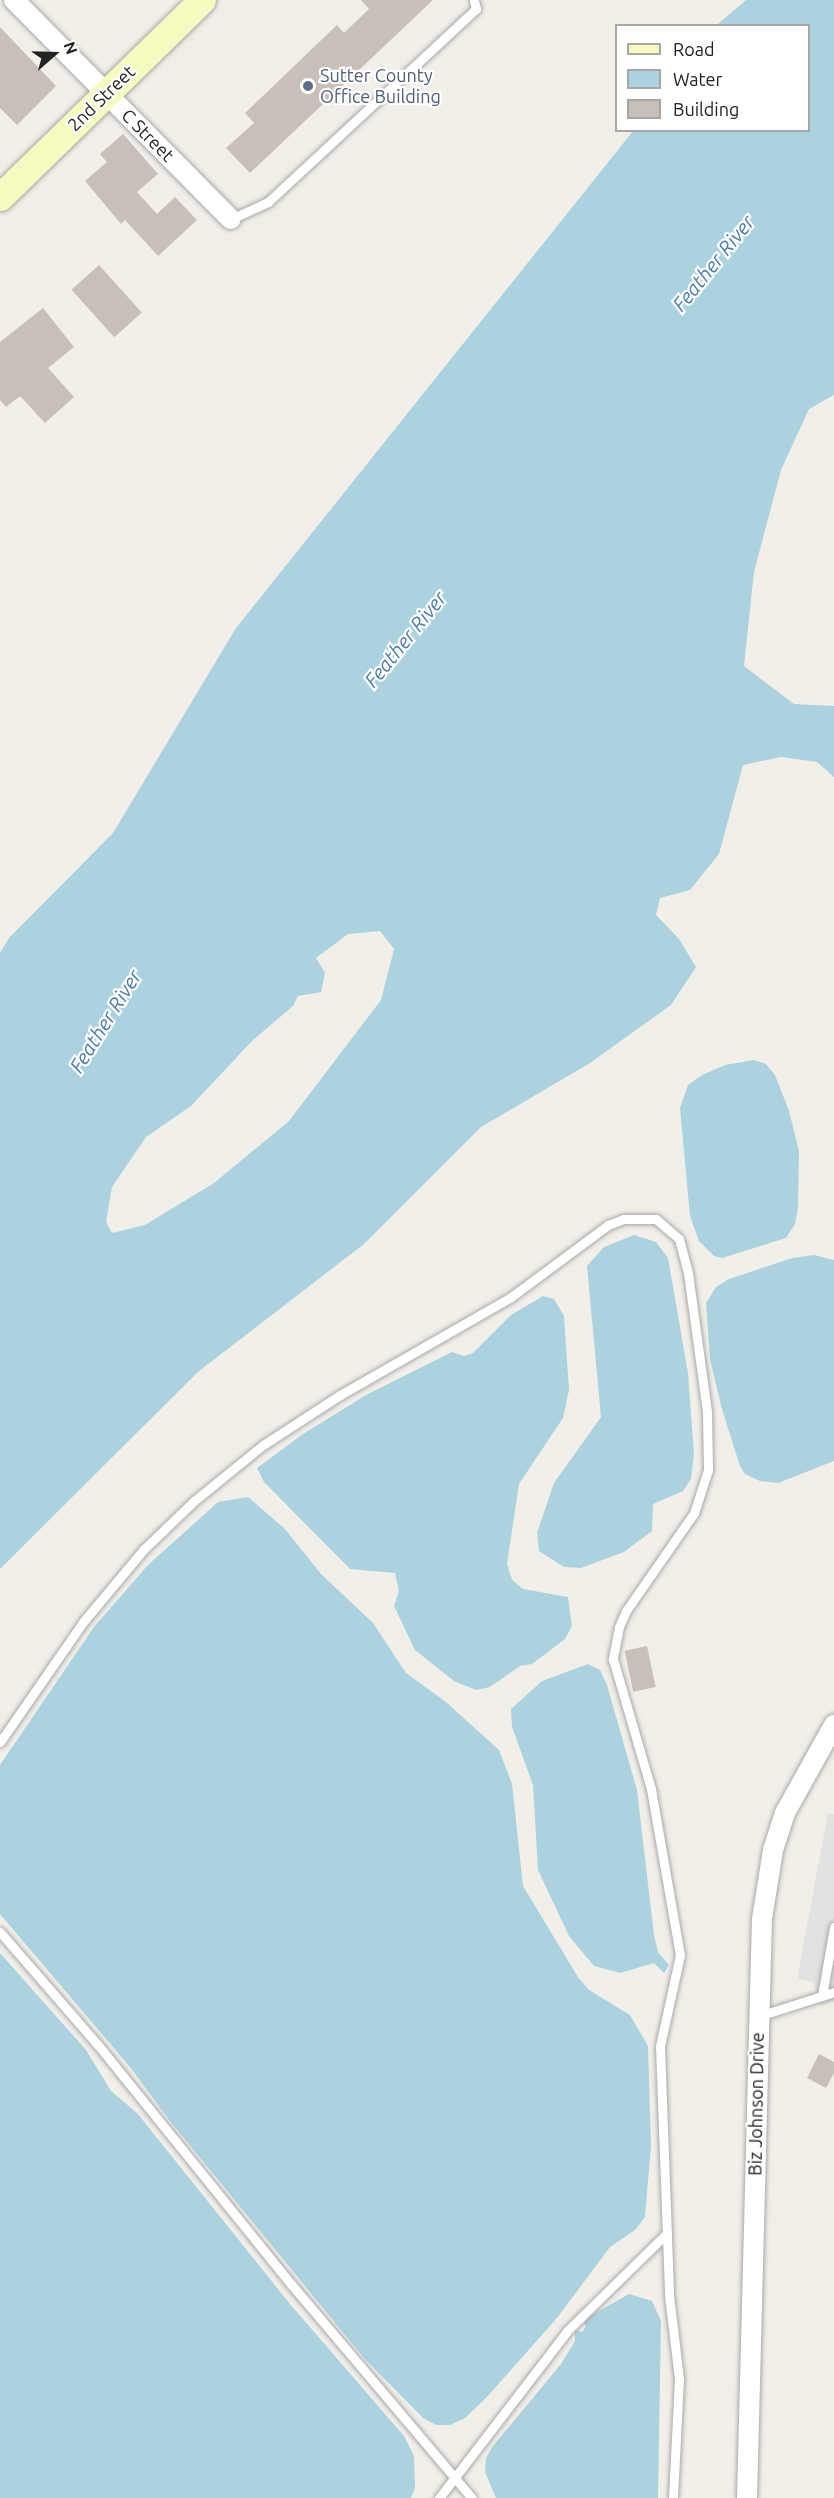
<!DOCTYPE html>
<style>
body{margin:0}
#map{position:relative;width:834px;height:2498px;overflow:hidden;background:#f2efe9;font-family:Ubuntu,sans-serif}
div>[style]{position:absolute}
.parking>*{inset:0;background:#e2e2e2}
.water>*{inset:0;background:#aad3df}
.building>*{inset:0;background:#c7bfb8;transform-origin:0 0}
.roads{filter:drop-shadow(0 0 2px #a9a9a9) drop-shadow(0 0 2px #a9a9a9)}
.lane>*{height:9px;margin:-4.5px;padding:0 4.5px;transform-origin:4.5px;border-radius:4.5px;background:#fff}
.street>*{height:20px;margin:-10px;padding:0 10px;transform-origin:10px;border-radius:10px;background:#fff}
.secondary>*{height:27px;margin:-13.5px;padding:0 13.5px;transform-origin:13.5px;border-radius:13.5px;background:#f7fabf}
.dots>*{width:16px;height:16px;translate:-50% -50%;box-sizing:border-box;border:3px solid #fff;border-radius:50%}
span{translate:-50% -50%;white-space:nowrap;text-align:center;line-height:1.15;-webkit-text-stroke:4.5px #fff;paint-order:stroke}
.service-label{font-size:18px;color:#4e5e75}
.left{translate:0 -50%;text-align:left}
.street-label{font-size:18px;color:#222}
.water-label{font-size:20px;color:#4a7aab;font-style:italic}
.legend{position:absolute;left:615px;top:24px;width:195px;height:108px;box-sizing:border-box;background:#fff;border:2px solid #a7a7a7;margin:0;padding:8px 10px;list-style:none;font-size:18px;color:#222}
.legend li{display:flex;align-items:center;gap:12px;height:30px}
.legend b{width:30px;border:2px solid #a7a7a7}
.north{position:absolute;left:24px;top:24px;width:60px;height:60px;-webkit-text-stroke:4px #fff;paint-order:stroke;rotate:70deg;font-size:16px;font-weight:700;line-height:24px;text-align:center;color:#222}
.north::after{content:'';display:block;margin:auto;width:21px;height:27px;background:#222;clip-path:polygon(50% 0,100% 100%,50% 72%,0 100%)}
</style>
<div id="map">
<div class="parking">
<div style="clip-path:polygon(828px 1813px,834px 1814px,834px 2002px,820px 2006px,813px 1982px,797px 1979px)"></div>
</div>
<div class="water">
<div style="clip-path:polygon(evenodd,746px 0,834px 0,834px 395px,809px 409px,781px 470px,754px 572px,744px 666px,794px 704px,834px 706px,834px 777px,817px 762px,781px 757px,743px 765px,719px 854px,690px 890px,660px 898px,656px 915px,679px 939px,696px 967px,671px 1005px,590px 1063px,481px 1127px,364px 1244px,199px 1371px,0 1569px,0 953px,9px 938px,113px 833px,236px 628px,633px 131px,808px 130px,808px 26px,717px 25px,746px 0,380px 931px,394px 949px,381px 1000px,289px 1121px,214px 1183px,145px 1225px,112px 1233px,106px 1222px,112px 1187px,146px 1137px,191px 1106px,252px 1041px,293px 1006px,298px 996px,321px 992px,325px 973px,316px 958px,348px 934px,380px 931px)"></div>
<div style="clip-path:polygon(754px 1060px,766px 1064px,775px 1075px,789px 1111px,799px 1151px,798px 1208px,795px 1224px,786px 1238px,722px 1258px,714px 1256px,699px 1241px,690px 1216px,680px 1108px,688px 1085px,702px 1075px,725px 1065px)"></div>
<div style="clip-path:polygon(634px 1235px,656px 1242px,668px 1258px,688px 1373px,694px 1454px,691px 1479px,683px 1491px,653px 1504px,652px 1531px,624px 1552px,581px 1568px,564px 1567px,539px 1551px,537px 1533px,554px 1483px,601px 1417px,587px 1266px,604px 1247px)"></div>
<div style="clip-path:polygon(814px 1255px,834px 1260px,834px 1461px,778px 1483px,760px 1481px,745px 1474px,740px 1466px,721px 1406px,710px 1359px,706px 1303px,716px 1287px,729px 1279px,792px 1258px)"></div>
<div style="clip-path:polygon(543px 1296px,554px 1299px,564px 1316px,569px 1390px,563px 1418px,519px 1484px,507px 1564px,512px 1580px,523px 1589px,568px 1597px,572px 1626px,565px 1639px,532px 1664px,520px 1666px,490px 1687px,476px 1690px,454px 1681px,415px 1650px,394px 1606px,399px 1591px,395px 1573px,350px 1569px,264px 1482px,257px 1468px,303px 1434px,366px 1395px,452px 1352px,464px 1356px,473px 1353px,511px 1315px)"></div>
<div style="clip-path:polygon(248px 1497px,285px 1529px,321px 1574px,373px 1623px,406px 1673px,446px 1702px,499px 1750px,512px 1784px,523px 1886px,578px 1977px,589px 1990px,630px 2015px,648px 2046px,651px 2146px,645px 2217px,635px 2230px,610px 2247px,557px 2318px,486px 2398px,465px 2418px,450px 2425px,436px 2425px,423px 2418px,364px 2358px,170px 2121px,130px 2067px,0 1914px,0 1765px,94px 1627px,148px 1565px,218px 1502px)"></div>
<div style="clip-path:polygon(588px 1664px,600px 1670px,607px 1685px,637px 1790px,654px 1935px,658px 1952px,669px 1965px,664px 1973px,654px 1963px,620px 1973px,594px 1966px,569px 1936px,538px 1870px,533px 1785px,512px 1727px,511px 1709px,542px 1681px)"></div>
<div style="clip-path:polygon(0 1953px,86px 2050px,111px 2091px,137px 2113px,290px 2304px,404px 2436px,414px 2456px,415px 2488px,411px 2498px,0 2498px)"></div>
<div style="clip-path:polygon(629px 2294px,652px 2301px,661px 2321px,658px 2498px,496px 2498px,485px 2472px,486px 2458px,493px 2446px,561px 2364px,575px 2341px,575px 2330px,582px 2332px,586px 2327px,583px 2320px)"></div>
</div>
<div class="building">
<div style="clip-path:polygon(361px 0,433px 0,250px 173px,226px 148px,254px 123px,245px 113px,337px 25px,344px 33px,369px 9px)"></div>
<div style="clip-path:polygon(0 27px,56px 86px,17px 125px,0 108px)"></div>
<div style="clip-path:polygon(123px 134px,158px 174px,137px 192px,157px 214px,175px 197px,197px 220px,158px 256px,125px 220px,121px 224px,85px 181px,107px 162px,100px 154px)"></div>
<div style="left:99px;top:265px;width:64px;height:37px;rotate:48deg"></div>
<div style="clip-path:polygon(43px 308px,74px 347px,48px 368px,74px 397px,45px 423px,20px 396px,6px 407px,0 400px,0 342px)"></div>
<div style="left:647px;top:1646px;width:42px;height:23px;rotate:78deg"></div>
<div style="clip-path:polygon(819px 2054px,834px 2062px,834px 2073px,826px 2088px,807px 2078px)"></div>
</div>
<div class="roads">
<div class="lane">
<div style="left:231px;top:219px;width:41px;rotate:-24.7deg"></div>
<div style="left:268px;top:202px;width:284px;rotate:-42.9deg"></div>
<div style="left:476px;top:9px;width:9px;rotate:-103deg"></div>
<div style="left:0;top:1742px;width:146px;rotate:-55.3deg"></div>
<div style="left:83px;top:1622px;width:94px;rotate:-50.2deg"></div>
<div style="left:143px;top:1550px;width:71px;rotate:-43.9deg"></div>
<div style="left:194px;top:1501px;width:89px;rotate:-39.1deg"></div>
<div style="left:263px;top:1445px;width:92px;rotate:-33deg"></div>
<div style="left:340px;top:1395px;width:197px;rotate:-29.8deg"></div>
<div style="left:511px;top:1297px;width:121px;rotate:-36.6deg"></div>
<div style="left:608px;top:1225px;width:17px;rotate:-21deg"></div>
<div style="left:624px;top:1219px;width:32px"></div>
<div style="left:656px;top:1219px;width:30px;rotate:41deg"></div>
<div style="left:679px;top:1239px;width:35px;rotate:75deg"></div>
<div style="left:688px;top:1273px;width:140px;rotate:82.2deg"></div>
<div style="left:707px;top:1412px;width:58px;rotate:89deg"></div>
<div style="left:708px;top:1470px;width:45px;rotate:108deg"></div>
<div style="left:694px;top:1513px;width:119px;rotate:124.8deg"></div>
<div style="left:626px;top:1611px;width:17px;rotate:114deg"></div>
<div style="left:619px;top:1627px;width:33px;rotate:101deg"></div>
<div style="left:613px;top:1659px;width:135px;rotate:73.7deg"></div>
<div style="left:651px;top:1789px;width:169px;rotate:80.1deg"></div>
<div style="left:680px;top:1955px;width:93px;rotate:102.4deg"></div>
<div style="left:660px;top:2046px;width:249px;rotate:87.9deg"></div>
<div style="left:669px;top:2295px;width:85px;rotate:83.2deg"></div>
<div style="left:679px;top:2379px;width:119px;rotate:92.9deg"></div>
<div style="left:0;top:1932px;width:150px;rotate:49.1deg"></div>
<div style="left:98px;top:2045px;width:307px;rotate:51.1deg"></div>
<div style="left:291px;top:2284px;width:280px;rotate:49.8deg"></div>
<div style="left:822px;top:1996px;width:70px;rotate:-80.1deg"></div>
<div style="left:759px;top:2016px;width:79px;rotate:-17.7deg"></div>
<div style="left:439px;top:2498px;width:210px;rotate:-52.5deg"></div>
<div style="left:567px;top:2331px;width:140px;rotate:-44.4deg"></div>
</div>
<div class="street">
<div style="left:14px;top:0;width:308px;rotate:45.3deg"></div>
<div style="left:747px;top:2498px;width:579px;rotate:-88.52deg"></div>
<div style="left:762px;top:1919px;width:70px;rotate:-80.9deg"></div>
<div style="left:773px;top:1850px;width:39px;rotate:-72deg"></div>
<div style="left:785px;top:1813px;width:101px;rotate:-60.9deg"></div>
</div>
<div class="secondary">
<div style="left:0;top:197px;width:282px;rotate:-44.3deg"></div>
</div>
</div>
<div class="dots">
<div style="left:308px;top:86px;background:#5c6f8a"></div>
</div>
<div class="service-label">
<span class="left" style="left:320px;top:86px">Sutter County<br>Office Building</span>
</div>
<div class="street-label">
<span style="left:101px;top:98px;rotate:-44deg">2nd Street</span>
<span style="left:148px;top:135px;rotate:45deg">C Street</span>
<span style="left:756px;top:2104px;rotate:-89deg">Biz Johnson Drive</span>
</div>
<div class="water-label">
<span style="left:713px;top:263px;rotate:-51deg">Feather River</span>
<span style="left:405px;top:639px;rotate:-51deg">Feather River</span>
<span style="left:105px;top:1021px;rotate:-58deg">Feather River</span>
</div>
<ul class="legend">
<li><b style="height:8px;background:#f7fabf"></b>Road</li>
<li><b style="height:16px;background:#aad3df"></b>Water</li>
<li><b style="height:16px;background:#c7bfb8"></b>Building</li>
</ul>
<div class="north">N</div>
</div>
